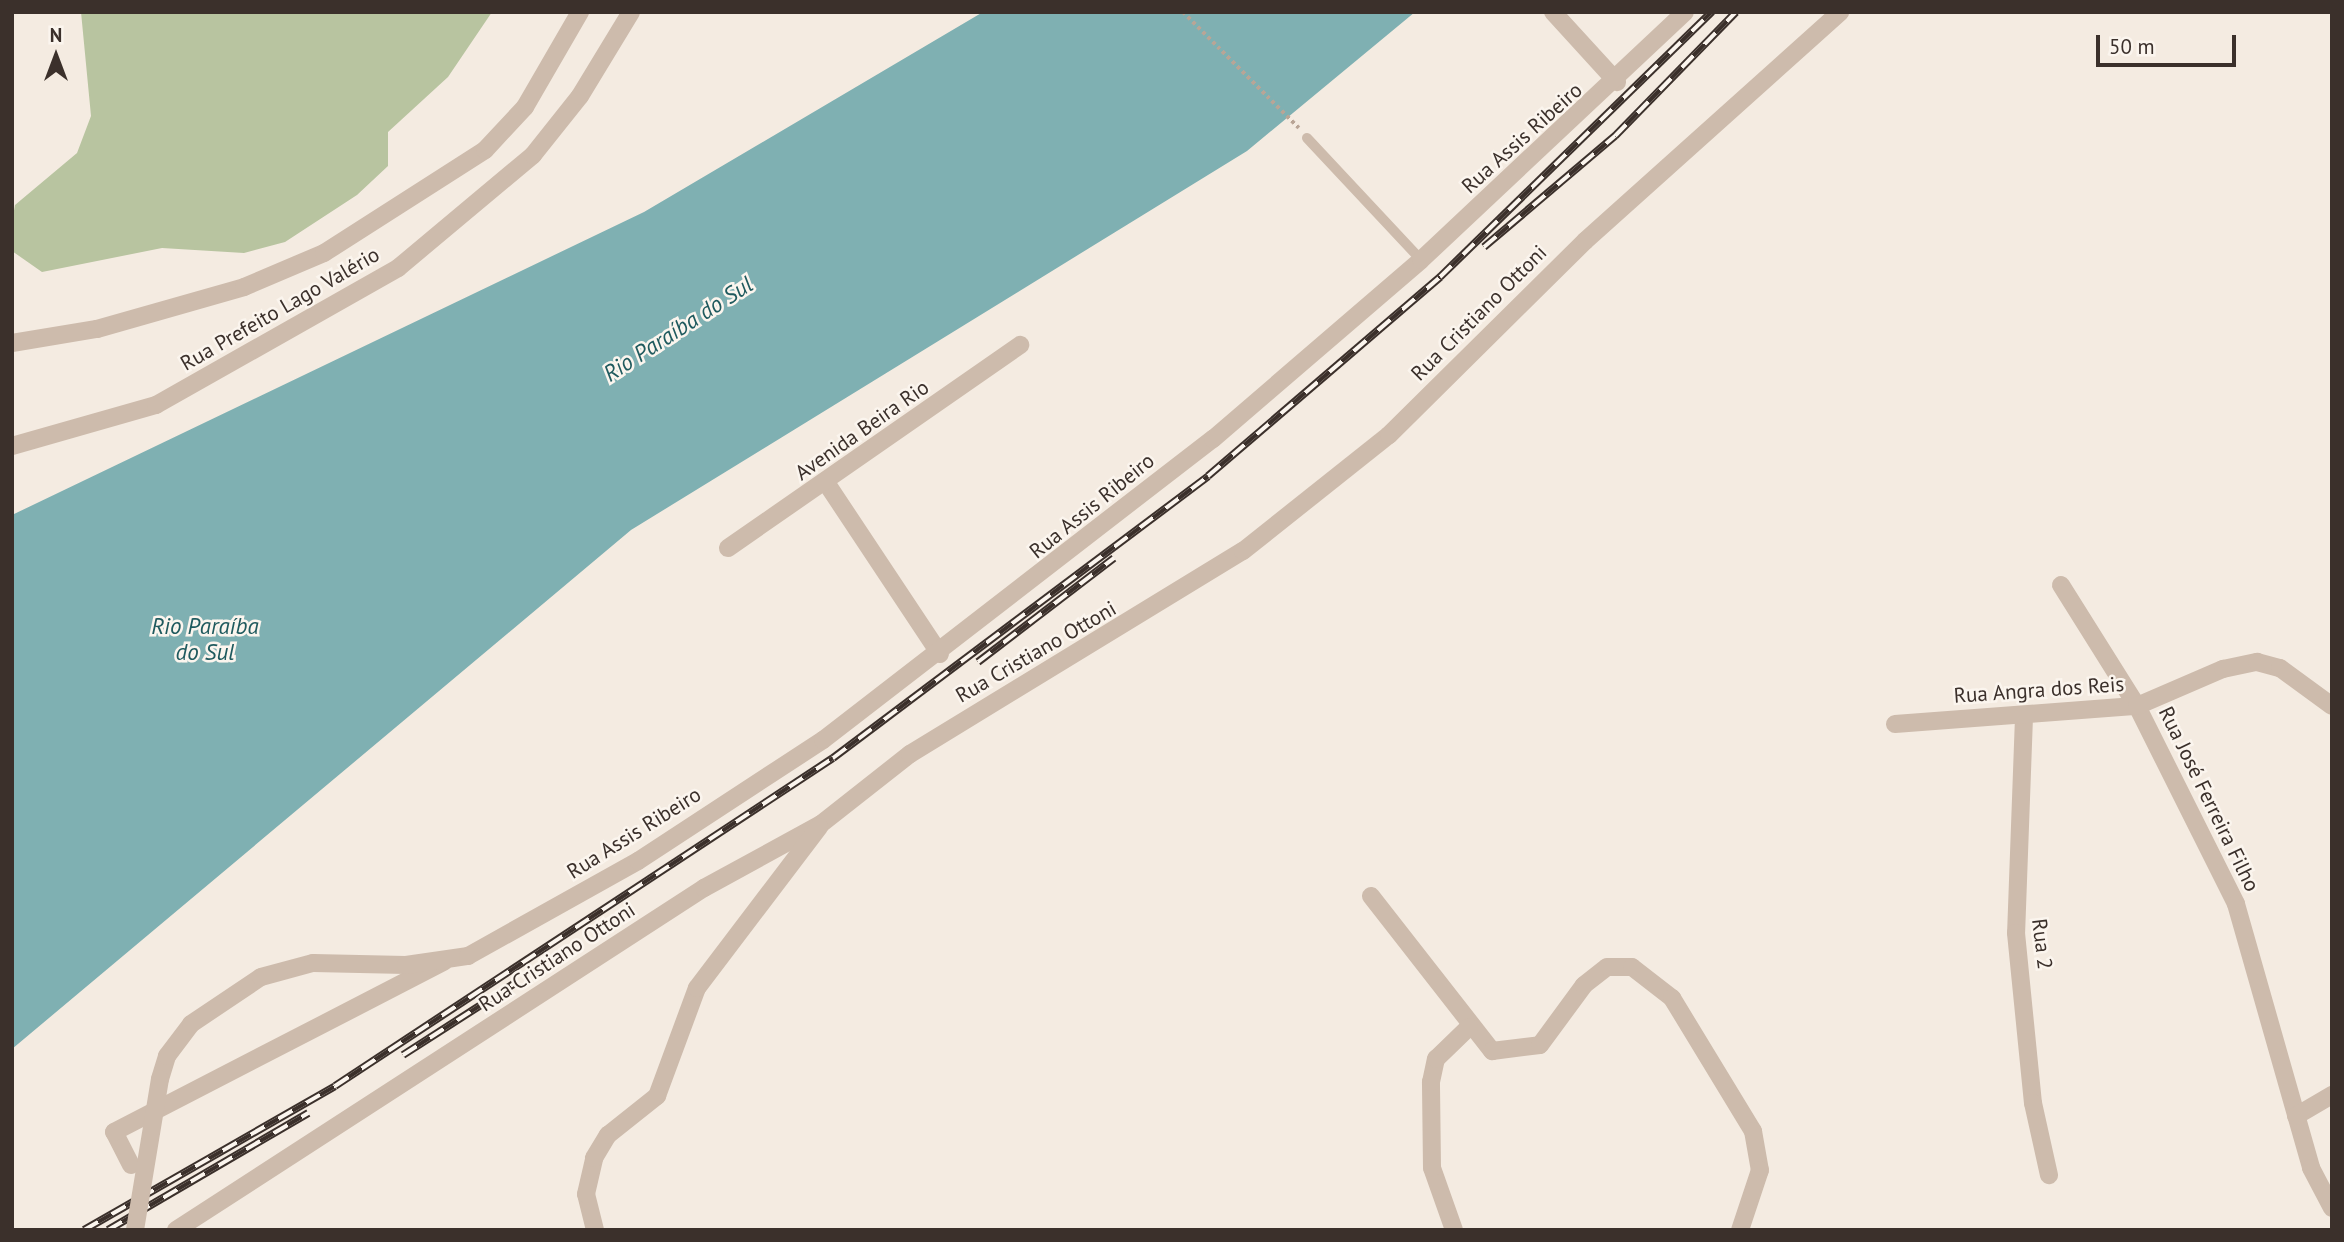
<!DOCTYPE html>
<meta charset="utf-8">
<style>
body{margin:0}
#map{position:relative;width:2344px;height:1242px;overflow:hidden;background:#f4ebe1;font-family:"PT Sans",sans-serif}
div>[style]{position:absolute}
.green>*{inset:0;background:#b8c4a0}
.water>*{inset:0;background:#7fb0b2}
.path>*{height:3.5px;margin-top:-1.75px;transform-origin:0;background:repeating-linear-gradient(90deg,#b9a596 0 3.5px,transparent 0 7px)}
.service>*{height:10px;margin:-5px;padding:0 5px;transform-origin:5px;border-radius:5px;background:#cdbbac}
.minor>*{height:18px;margin:-9px;padding:0 9px;transform-origin:9px;border-radius:9px;background:#cdbbac}
.tertiary>*{height:18px;margin:-9px;padding:0 9px;transform-origin:9px;border-radius:9px;background:#cdbbac}
.rail>*{height:8px;margin-top:-4px;transform-origin:0;background:repeating-linear-gradient(90deg,#fbf5ee 0 16px,#3b302b 0 32px);box-sizing:border-box;border-block:2px solid #3b302b}
.tertiary-bridge>*{height:18px;margin:-9px;padding:0 9px;transform-origin:9px;border-radius:9px;background:#cdbbac}
span{translate:-50% -50%;white-space:nowrap;text-align:center;line-height:1.15;-webkit-text-stroke:5px #fbf5ee;paint-order:stroke}
.street-label{font-size:21px;color:#3b302b}
.water-label{font-size:23px;color:#1f5a5e;font-style:italic}
.frame{position:absolute;inset:0;border:14px solid #3b302b;pointer-events:none}
.north{position:absolute;left:21px;top:21px;width:70px;height:70px;-webkit-text-stroke:5px #fbf5ee;paint-order:stroke;rotate:0deg;font-size:19px;font-weight:700;line-height:28px;text-align:center;color:#3b302b}
.north::after{content:'';display:block;margin:auto;width:24px;height:32px;background:#3b302b;clip-path:polygon(50% 0,100% 100%,50% 72%,0 100%)}
.scale{position:absolute;left:2096px;top:35px;width:140px;height:32px;box-sizing:border-box;border:4px solid #3b302b;border-top:0;padding-left:9px;font-size:21px;line-height:24px;white-space:nowrap;color:#3b302b;-webkit-text-stroke:5px #fbf5ee;paint-order:stroke}
</style>
<div id="map">
<div class="green">
<div style="clip-path:polygon(81px 12px,492px 12px,448px 77px,388px 132px,388px 166px,357px 195px,285px 242px,244px 253px,162px 248px,42px 272px,12px 251px,12px 222px,15px 205px,77px 153px,91px 116px)"></div>
</div>
<div class="water">
<div style="clip-path:polygon(983px 12px,1415px 12px,1247px 151px,631px 530px,12px 1049px,12px 515px,644px 212px)"></div>
</div>
<div class="path">
<div style="left:1183px;top:12px;width:164px;rotate:45deg"></div>
</div>
<div class="service">
<div style="left:1307px;top:138px;width:167px;rotate:46.9deg"></div>
</div>
<div class="minor">
<div style="left:1553px;top:12px;width:95px;rotate:47.6deg"></div>
<div style="left:827px;top:484px;width:204px;rotate:56.4deg"></div>
<div style="left:728px;top:548px;width:356px;rotate:-34.8deg"></div>
<div style="left:2061px;top:585px;width:143px;rotate:57.9deg"></div>
<div style="left:2137px;top:706px;width:221px;rotate:63.4deg"></div>
<div style="left:2236px;top:904px;width:274px;rotate:74.1deg"></div>
<div style="left:2311px;top:1168px;width:45px;rotate:62.3deg"></div>
<div style="left:2024px;top:717px;width:216px;rotate:92.1deg"></div>
<div style="left:2016px;top:933px;width:171px;rotate:84.3deg"></div>
<div style="left:2033px;top:1103px;width:74px;rotate:77.5deg"></div>
<div style="left:1895px;top:724px;width:243px;rotate:-4.3deg"></div>
<div style="left:2137px;top:706px;width:94px;rotate:-23.3deg"></div>
<div style="left:2223px;top:669px;width:35px;rotate:-12deg"></div>
<div style="left:2257px;top:662px;width:24px;rotate:15deg"></div>
<div style="left:2280px;top:668px;width:64px;rotate:36.2deg"></div>
<div style="left:1371px;top:896px;width:197px;rotate:52deg"></div>
<div style="left:1492px;top:1051px;width:48px;rotate:-7.1deg"></div>
<div style="left:1540px;top:1045px;width:74px;rotate:-53.7deg"></div>
<div style="left:1584px;top:985px;width:29px;rotate:-38deg"></div>
<div style="left:1607px;top:967px;width:25px"></div>
<div style="left:1632px;top:967px;width:51px;rotate:37.8deg"></div>
<div style="left:1672px;top:998px;width:156px;rotate:58.7deg"></div>
<div style="left:1753px;top:1131px;width:40px;rotate:80deg"></div>
<div style="left:1760px;top:1170px;width:63px;rotate:108.4deg"></div>
<div style="left:2296px;top:1116px;width:42px;rotate:-30.3deg"></div>
<div style="left:131px;top:1165px;width:37px;rotate:-117deg"></div>
<div style="left:114px;top:1132px;width:371px;rotate:-27.3deg"></div>
<div style="left:176px;top:1230px;width:629px;rotate:-32.93deg"></div>
<div style="left:704px;top:888px;width:133px;rotate:-28.7deg"></div>
<div style="left:821px;top:824px;width:113px;rotate:-38.2deg"></div>
<div style="left:910px;top:754px;width:390px;rotate:-31.4deg"></div>
<div style="left:1243px;top:551px;width:186px;rotate:-38.5deg"></div>
<div style="left:1389px;top:435px;width:276px;rotate:-44.7deg"></div>
<div style="left:1585px;top:241px;width:343px;rotate:-41.9deg"></div>
<div style="left:595px;top:1230px;width:37px;rotate:-104deg"></div>
<div style="left:586px;top:1194px;width:37px;rotate:-77deg"></div>
<div style="left:594px;top:1158px;width:27px;rotate:-59deg"></div>
<div style="left:608px;top:1135px;width:63px;rotate:-38.5deg"></div>
<div style="left:657px;top:1096px;width:115px;rotate:-69.7deg"></div>
<div style="left:697px;top:988px;width:202px;rotate:-52.8deg"></div>
<div style="left:1454px;top:1230px;width:66px;rotate:-109.5deg"></div>
<div style="left:1432px;top:1168px;width:86px;rotate:-90.7deg"></div>
<div style="left:1431px;top:1082px;width:24px;rotate:-78deg"></div>
<div style="left:1436px;top:1059px;width:46px;rotate:-44.1deg"></div>
</div>
<div class="tertiary">
<div style="left:12px;top:343px;width:86px;rotate:-9.4deg"></div>
<div style="left:97px;top:329px;width:153px;rotate:-15.9deg"></div>
<div style="left:244px;top:287px;width:87px;rotate:-23deg"></div>
<div style="left:324px;top:253px;width:191px;rotate:-32.6deg"></div>
<div style="left:485px;top:150px;width:59px;rotate:-47.1deg"></div>
<div style="left:525px;top:107px;width:110px;rotate:-59.9deg"></div>
<div style="left:12px;top:446px;width:150px;rotate:-15.9deg"></div>
<div style="left:156px;top:405px;width:278px;rotate:-29.5deg"></div>
<div style="left:398px;top:268px;width:176px;rotate:-39.9deg"></div>
<div style="left:533px;top:155px;width:75px;rotate:-51.5deg"></div>
<div style="left:580px;top:96px;width:98px;rotate:-58.7deg"></div>
<div style="left:160px;top:1079px;width:24px;rotate:-73deg"></div>
<div style="left:167px;top:1056px;width:40px;rotate:-53deg"></div>
<div style="left:191px;top:1024px;width:84px;rotate:-33.9deg"></div>
<div style="left:261px;top:977px;width:54px;rotate:-15.1deg"></div>
<div style="left:313px;top:963px;width:93px;rotate:1.2deg"></div>
<div style="left:406px;top:965px;width:63px;rotate:-8.3deg"></div>
<div style="left:468px;top:956px;width:195px;rotate:-29.2deg"></div>
<div style="left:638px;top:861px;width:221px;rotate:-33.2deg"></div>
<div style="left:823px;top:740px;width:493px;rotate:-37.7deg"></div>
<div style="left:1213px;top:439px;width:274px;rotate:-40.7deg"></div>
<div style="left:1421px;top:260px;width:362px;rotate:-43.2deg"></div>
</div>
<div class="rail">
<div style="left:1484px;top:247px;width:172px;rotate:-40.3deg"></div>
<div style="left:1615px;top:136px;width:173px;rotate:-45.7deg"></div>
<div style="left:978px;top:662px;width:171px;rotate:-37.4deg"></div>
<div style="left:403px;top:1055px;width:133px;rotate:-32.7deg"></div>
<div style="left:84px;top:1230px;width:289px;rotate:-29.8deg"></div>
<div style="left:335px;top:1086px;width:596px;rotate:-33.37deg"></div>
<div style="left:833px;top:758px;width:469px;rotate:-36.9deg"></div>
<div style="left:1208px;top:476px;width:306px;rotate:-40.6deg"></div>
<div style="left:1440px;top:277px;width:380px;rotate:-44.3deg"></div>
<div style="left:108px;top:1230px;width:232px;rotate:-30.3deg"></div>
</div>
<div class="tertiary-bridge">
<div style="left:135px;top:1230px;width:153px;rotate:-80.6deg"></div>
</div>
<div class="street-label">
<span style="left:1522px;top:138px;rotate:-42deg">Rua Assis Ribeiro</span>
<span style="left:280px;top:309px;rotate:-30deg">Rua Prefeito Lago Valério</span>
<span style="left:1479px;top:313px;rotate:-45deg">Rua Cristiano Ottoni</span>
<span style="left:862px;top:430px;rotate:-35deg">Avenida Beira Rio</span>
<span style="left:1092px;top:506px;rotate:-39deg">Rua Assis Ribeiro</span>
<span style="left:1036px;top:652px;rotate:-30deg">Rua Cristiano Ottoni</span>
<span style="left:2039px;top:690px;rotate:-4deg">Rua Angra dos Reis</span>
<span style="left:2209px;top:799px;rotate:64deg">Rua José Ferreira Filho</span>
<span style="left:634px;top:833px;rotate:-32deg">Rua Assis Ribeiro</span>
<span style="left:2042px;top:944px;rotate:83deg">Rua 2</span>
<span style="left:557px;top:957px;rotate:-33deg">Rua Cristiano Ottoni</span>
</div>
<div class="water-label">
<span style="left:678px;top:329px;rotate:-33deg">Rio Paraíba do Sul</span>
<span style="left:205px;top:639px">Rio Paraíba<br>do Sul</span>
</div>
<div class="frame"></div>
<div class="north">N</div>
<div class="scale">50 m</div>
</div>
